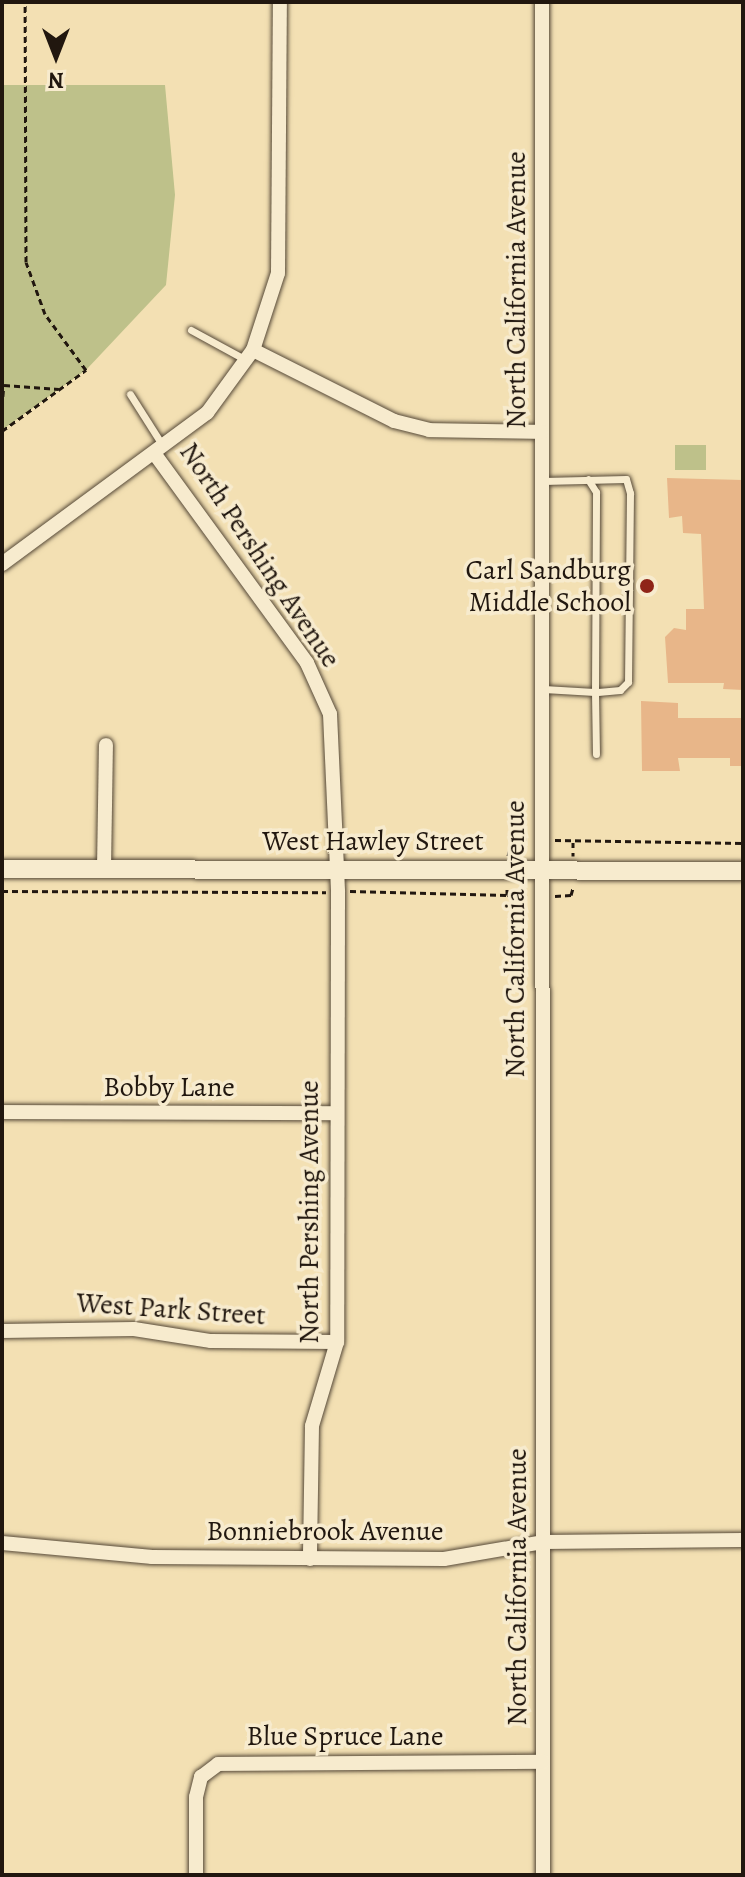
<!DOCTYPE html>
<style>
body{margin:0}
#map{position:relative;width:745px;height:1877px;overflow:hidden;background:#f3e0b3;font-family:Alegreya,serif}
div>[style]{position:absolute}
.green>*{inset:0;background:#bec18a;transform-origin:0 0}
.building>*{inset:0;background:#e8b689}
.path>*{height:3px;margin-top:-1.5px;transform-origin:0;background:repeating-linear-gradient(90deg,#21170f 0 6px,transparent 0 10px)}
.roads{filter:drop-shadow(0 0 2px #564938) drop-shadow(0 0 2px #564938)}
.service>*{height:7px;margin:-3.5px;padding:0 3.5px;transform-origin:3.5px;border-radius:3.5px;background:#f7ebce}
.minor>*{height:14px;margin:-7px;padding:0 7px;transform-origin:7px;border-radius:7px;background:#f7ebce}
.tertiary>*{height:18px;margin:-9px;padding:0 9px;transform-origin:9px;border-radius:9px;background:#f7ebce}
.dots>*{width:22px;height:22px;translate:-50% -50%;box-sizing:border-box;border:4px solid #f7ebce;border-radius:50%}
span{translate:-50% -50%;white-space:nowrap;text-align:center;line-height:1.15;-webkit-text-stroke:7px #f7ebce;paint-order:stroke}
.street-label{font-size:28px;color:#21170f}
.poi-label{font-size:28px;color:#21170f}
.right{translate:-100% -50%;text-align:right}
.frame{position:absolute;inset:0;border:4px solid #21170f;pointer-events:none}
.north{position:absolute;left:16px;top:16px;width:80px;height:80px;-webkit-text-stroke:6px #f7ebce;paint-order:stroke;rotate:180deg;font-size:22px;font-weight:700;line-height:32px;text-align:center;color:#21170f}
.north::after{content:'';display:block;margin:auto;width:28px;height:36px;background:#21170f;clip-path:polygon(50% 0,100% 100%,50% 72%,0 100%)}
</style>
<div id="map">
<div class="green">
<div style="clip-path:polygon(2px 85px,165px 85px,175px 195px,166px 285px,86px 370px,2px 430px)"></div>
<div style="left:675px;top:445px;width:31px;height:25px"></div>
</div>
<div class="building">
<div style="clip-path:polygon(667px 478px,743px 480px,743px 690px,723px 689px,724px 683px,668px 683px,665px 637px,674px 628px,686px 630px,686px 609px,704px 609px,701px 534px,683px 533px,682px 516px,669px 518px)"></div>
<div style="clip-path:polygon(641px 701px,678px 703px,678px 718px,743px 718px,743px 766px,730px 766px,730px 758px,678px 758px,680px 771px,642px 771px)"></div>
</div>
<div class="path">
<div style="left:2px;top:406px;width:21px;rotate:-85deg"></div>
<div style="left:4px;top:385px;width:55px;rotate:4.2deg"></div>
<div style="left:2px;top:431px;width:104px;rotate:-36deg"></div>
<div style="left:86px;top:370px;width:69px;rotate:-126.2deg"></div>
<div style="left:45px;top:314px;width:55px;rotate:-110.1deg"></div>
<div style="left:26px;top:262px;width:260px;rotate:-90.2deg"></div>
<div style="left:555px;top:840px;width:188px;rotate:0.9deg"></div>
<div style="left:573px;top:842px;width:14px;rotate:90deg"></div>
<div style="left:508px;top:856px;width:18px;rotate:-74deg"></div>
<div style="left:513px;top:839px;width:14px"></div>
<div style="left:2px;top:891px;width:324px;rotate:0.2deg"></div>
<div style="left:350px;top:891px;width:157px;rotate:1.5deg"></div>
<div style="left:507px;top:895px;width:7px;rotate:-90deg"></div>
<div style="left:507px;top:895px;width:20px;rotate:3deg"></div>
<div style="left:555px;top:896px;width:16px;rotate:-4deg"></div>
<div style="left:571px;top:895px;width:7px;rotate:-74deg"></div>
</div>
<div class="roads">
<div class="service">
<div style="left:191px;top:330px;width:63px;rotate:28.6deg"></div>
<div style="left:130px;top:394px;width:62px;rotate:57.6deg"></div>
<div style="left:543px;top:481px;width:83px;rotate:-1.4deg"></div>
<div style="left:626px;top:479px;width:15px;rotate:74deg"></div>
<div style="left:630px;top:493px;width:189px;rotate:90.6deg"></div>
<div style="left:628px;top:682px;width:11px;rotate:135deg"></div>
<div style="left:620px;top:690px;width:25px;rotate:175deg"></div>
<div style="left:595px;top:692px;width:62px;rotate:89.1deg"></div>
<div style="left:543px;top:689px;width:52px;rotate:3.3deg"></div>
<div style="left:595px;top:692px;width:200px;rotate:-89.7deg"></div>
<div style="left:596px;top:492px;width:15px;rotate:-122deg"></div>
</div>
<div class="minor">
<div style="left:542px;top:2px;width:1873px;rotate:89.97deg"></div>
<div style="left:253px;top:350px;width:158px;rotate:26.7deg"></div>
<div style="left:394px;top:421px;width:36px;rotate:14deg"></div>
<div style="left:429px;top:430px;width:112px;rotate:1deg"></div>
<div style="left:154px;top:453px;width:260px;rotate:53.9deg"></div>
<div style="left:307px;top:663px;width:56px;rotate:65.7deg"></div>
<div style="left:330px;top:714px;width:178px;rotate:87.4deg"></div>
<div style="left:338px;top:892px;width:450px;rotate:90.1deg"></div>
<div style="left:337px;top:1342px;width:88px;rotate:106.6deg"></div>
<div style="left:312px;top:1426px;width:133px;rotate:90.9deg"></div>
<div style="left:2px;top:564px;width:255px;rotate:-36.4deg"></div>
<div style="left:207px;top:413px;width:78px;rotate:-53.9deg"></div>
<div style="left:253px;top:350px;width:81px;rotate:-72deg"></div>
<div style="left:278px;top:273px;width:271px;rotate:-89.6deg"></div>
<div style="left:104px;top:869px;width:124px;rotate:-89.1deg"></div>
<div style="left:2px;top:1112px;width:334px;rotate:0.2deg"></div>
<div style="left:2px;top:1331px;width:132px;rotate:-0.9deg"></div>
<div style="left:134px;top:1329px;width:78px;rotate:8.9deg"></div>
<div style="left:211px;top:1341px;width:126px;rotate:0.5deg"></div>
<div style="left:2px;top:1543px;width:151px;rotate:5.3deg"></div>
<div style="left:152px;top:1557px;width:292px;rotate:0.4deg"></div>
<div style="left:444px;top:1559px;width:100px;rotate:-9.7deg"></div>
<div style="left:543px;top:1542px;width:200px;rotate:-0.6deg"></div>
<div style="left:196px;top:1875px;width:78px;rotate:-90deg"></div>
<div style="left:196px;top:1797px;width:21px;rotate:-76deg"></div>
<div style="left:201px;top:1777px;width:21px;rotate:-37deg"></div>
<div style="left:218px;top:1764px;width:325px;rotate:-0.4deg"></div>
</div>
<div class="tertiary">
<div style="left:2px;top:869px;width:741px;rotate:0.15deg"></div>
</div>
</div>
<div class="dots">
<div style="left:647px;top:586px;background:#8f2418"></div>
</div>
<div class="street-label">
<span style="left:516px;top:290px;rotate:-90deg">North California Avenue</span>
<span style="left:260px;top:555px;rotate:56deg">North Pershing Avenue</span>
<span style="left:373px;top:841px">West Hawley Street</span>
<span style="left:515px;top:939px;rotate:-90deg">North California Avenue</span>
<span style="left:169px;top:1087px">Bobby Lane</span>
<span style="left:309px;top:1212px;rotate:-90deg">North Pershing Avenue</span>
<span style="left:171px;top:1309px;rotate:4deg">West Park Street</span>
<span style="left:325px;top:1531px">Bonniebrook Avenue</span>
<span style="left:517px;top:1587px;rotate:-90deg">North California Avenue</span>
<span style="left:345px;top:1736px">Blue Spruce Lane</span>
</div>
<div class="poi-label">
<span class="right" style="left:631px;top:586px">Carl Sandburg<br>Middle School</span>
</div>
<div class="frame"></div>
<div class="north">N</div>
</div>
